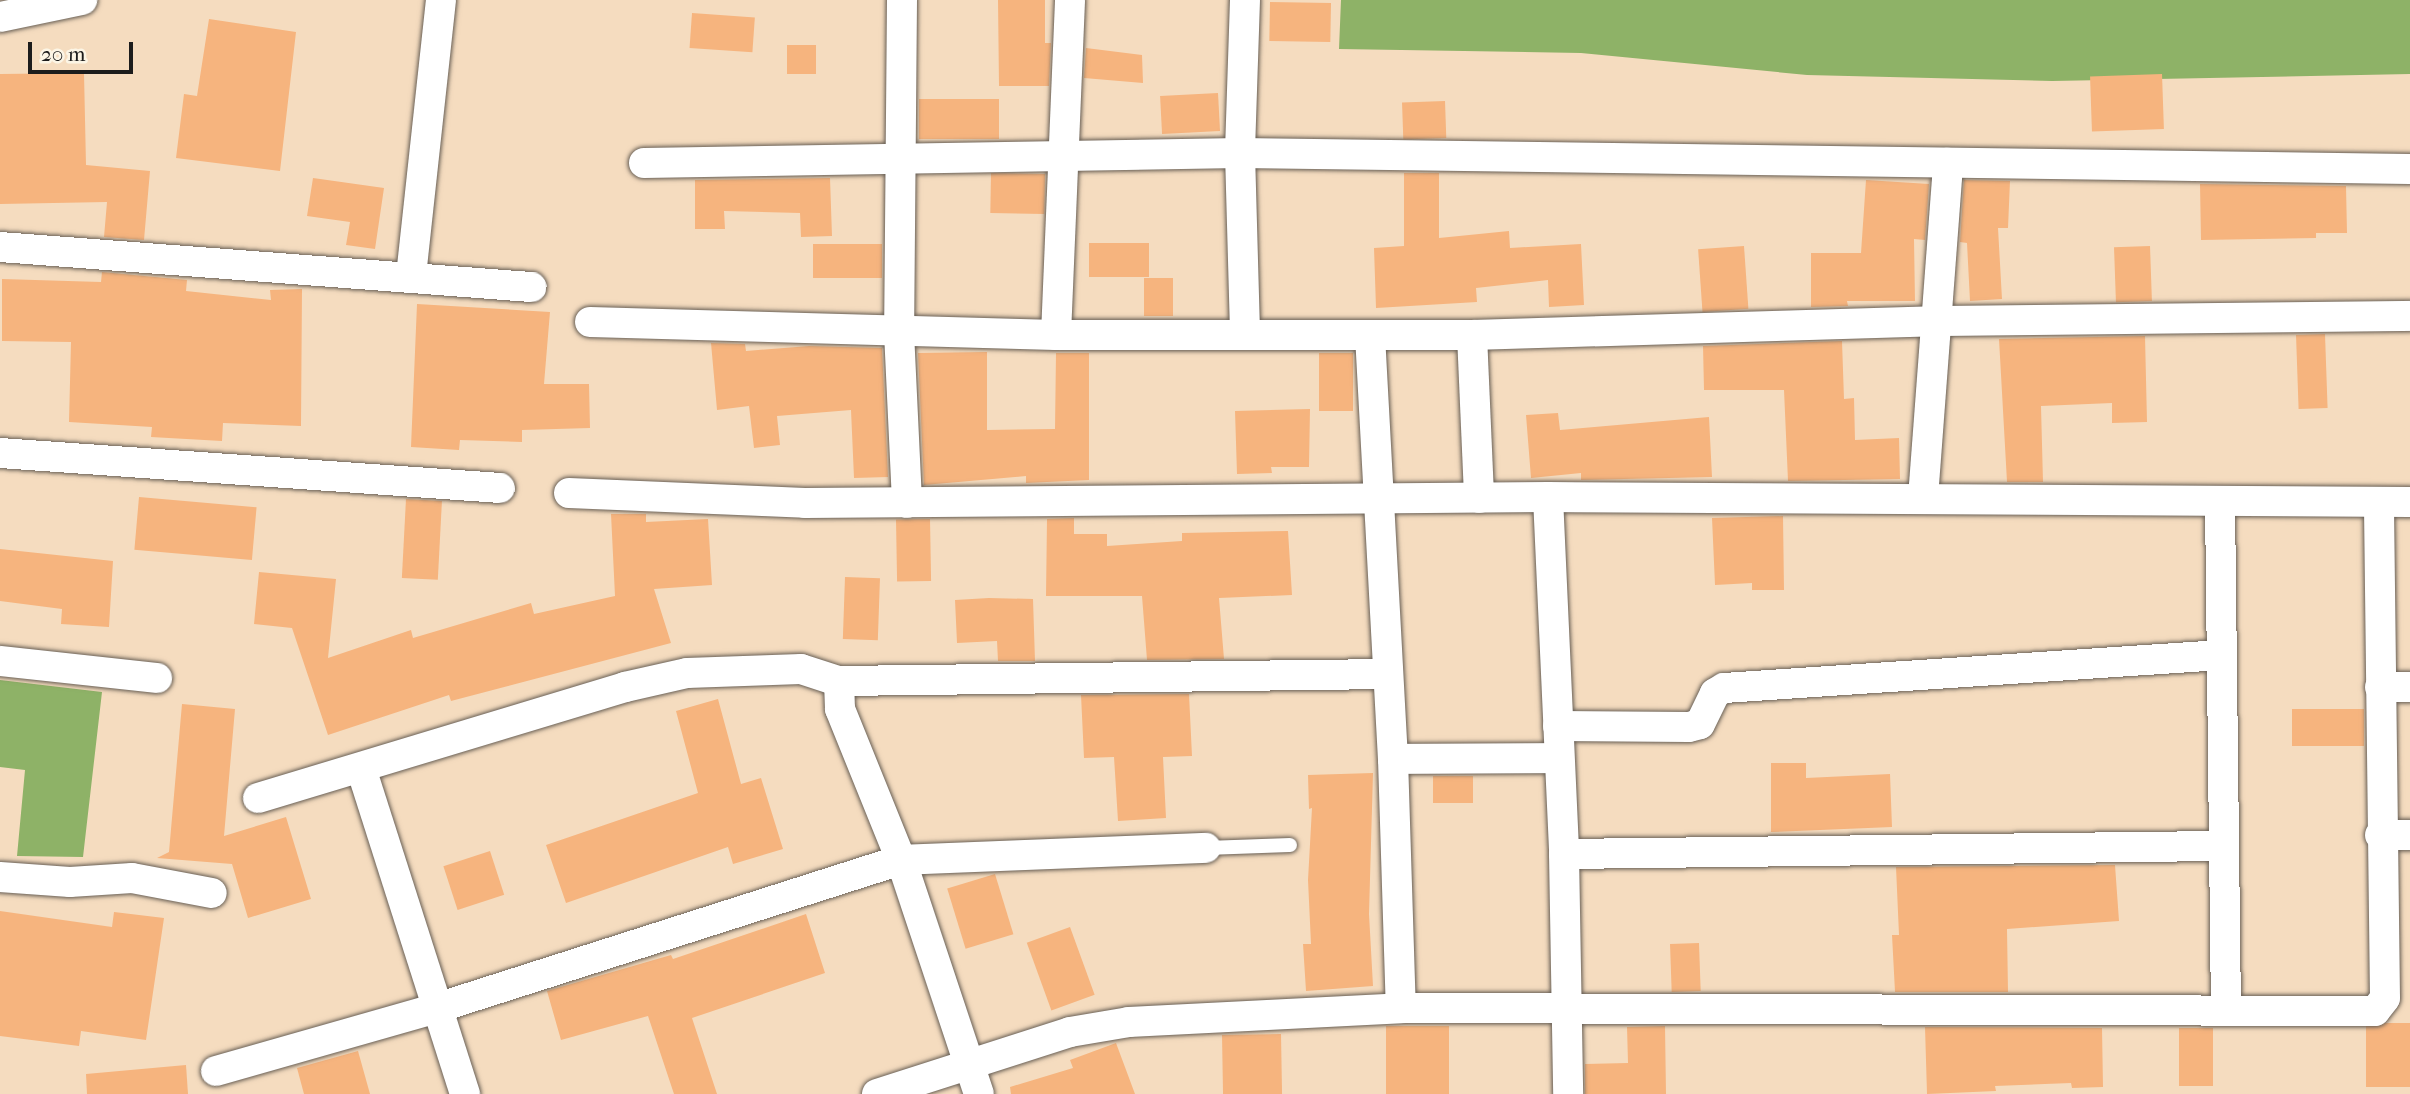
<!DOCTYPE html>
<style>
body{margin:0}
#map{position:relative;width:2410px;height:1094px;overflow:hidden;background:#f5dcbf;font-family:"IM FELL French Canon",serif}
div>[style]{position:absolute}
.forest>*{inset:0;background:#8eb267}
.building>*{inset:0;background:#f6b47e;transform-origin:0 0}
.roads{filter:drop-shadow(0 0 2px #685f55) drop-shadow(0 0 2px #685f55)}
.service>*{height:14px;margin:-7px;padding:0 7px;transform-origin:7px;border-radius:7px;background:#fff}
.minor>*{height:30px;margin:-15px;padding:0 15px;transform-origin:15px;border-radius:15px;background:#fff}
span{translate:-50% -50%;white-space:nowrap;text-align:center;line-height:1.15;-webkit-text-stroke:6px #fcf5e5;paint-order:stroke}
.scale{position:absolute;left:28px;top:42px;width:105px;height:32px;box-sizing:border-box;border:4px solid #1c1c1c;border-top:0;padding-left:9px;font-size:21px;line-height:24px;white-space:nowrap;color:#1c1c1c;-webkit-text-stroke:5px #fcf5e5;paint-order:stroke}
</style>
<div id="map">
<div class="forest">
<div style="clip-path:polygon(1341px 0,2410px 0,2410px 74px,2052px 81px,1807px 75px,1581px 53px,1339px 49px)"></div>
<div style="clip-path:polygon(0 680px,102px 692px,83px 857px,17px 856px,25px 770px,0 767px)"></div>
</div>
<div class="building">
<div style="clip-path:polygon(998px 0,1045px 0,1045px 43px,1051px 43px,1049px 86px,999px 86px)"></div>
<div style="left:1270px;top:2px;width:61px;height:39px;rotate:1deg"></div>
<div style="left:692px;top:13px;width:63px;height:35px;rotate:4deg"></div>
<div style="clip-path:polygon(209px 19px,296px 32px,280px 171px,176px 158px,184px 94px,197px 96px)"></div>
<div style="left:816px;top:45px;width:29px;height:29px;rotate:90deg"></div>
<div style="clip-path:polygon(1086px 48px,1142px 55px,1143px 83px,1084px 78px)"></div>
<div style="clip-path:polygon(84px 73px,86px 165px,150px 171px,144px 240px,104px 237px,107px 202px,0 204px,0 74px)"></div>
<div style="left:2162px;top:74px;width:55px;height:72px;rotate:88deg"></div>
<div style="left:1218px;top:93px;width:38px;height:58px;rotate:87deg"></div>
<div style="left:919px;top:99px;width:80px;height:40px"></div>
<div style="left:1445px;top:101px;width:37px;height:43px;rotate:88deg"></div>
<div style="clip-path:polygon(1404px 173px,1439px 173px,1439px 238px,1509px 231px,1510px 248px,1581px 244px,1584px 305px,1549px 307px,1548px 280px,1476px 288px,1477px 302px,1376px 308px,1374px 248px,1404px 246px)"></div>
<div style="left:1045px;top:174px;width:40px;height:54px;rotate:91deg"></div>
<div style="clip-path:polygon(313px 178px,384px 188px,375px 249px,346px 245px,350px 222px,307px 216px)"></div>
<div style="clip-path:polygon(830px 178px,832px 236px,801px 237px,800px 213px,724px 211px,725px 229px,695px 229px,695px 180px)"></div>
<div style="clip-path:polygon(1866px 180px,1929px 184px,1925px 240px,1914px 239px,1915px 301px,1847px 301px,1848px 306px,1811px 307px,1811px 253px,1861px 253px)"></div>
<div style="clip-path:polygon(1964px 180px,2010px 181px,2008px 228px,1998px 228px,2002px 299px,1970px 301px,1967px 243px,1960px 242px)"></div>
<div style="clip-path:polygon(2200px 184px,2346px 186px,2347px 233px,2316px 233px,2316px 238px,2201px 240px)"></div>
<div style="left:1089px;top:243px;width:60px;height:34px"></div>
<div style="left:882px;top:244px;width:34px;height:69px;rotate:90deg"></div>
<div style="left:1744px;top:246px;width:63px;height:46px;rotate:86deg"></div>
<div style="left:2150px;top:246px;width:55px;height:36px;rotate:88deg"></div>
<div style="clip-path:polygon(102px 272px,187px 280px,186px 291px,271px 300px,270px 290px,302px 289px,301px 426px,223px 423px,222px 441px,151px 437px,152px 427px,69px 422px,71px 342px,2px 341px,2px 279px,101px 282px)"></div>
<div style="left:1144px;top:278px;width:29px;height:38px"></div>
<div style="clip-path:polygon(417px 304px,550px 312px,544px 384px,589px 384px,590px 428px,522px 430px,522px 442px,460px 440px,459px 450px,411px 447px)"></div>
<div style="left:2325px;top:334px;width:74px;height:29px;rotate:88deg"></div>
<div style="clip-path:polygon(2145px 336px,2147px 422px,2112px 423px,2112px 403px,2041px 406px,2043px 482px,2007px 482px,1999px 339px)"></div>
<div style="clip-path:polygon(1842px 341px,1844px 399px,1854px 398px,1855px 440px,1899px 438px,1900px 479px,1788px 481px,1784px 390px,1704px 390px,1703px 346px)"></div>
<div style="clip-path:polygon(711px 343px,745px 344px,746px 351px,809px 346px,882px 348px,888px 477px,854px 478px,851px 410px,777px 416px,780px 445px,754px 448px,749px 406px,717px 410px)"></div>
<div style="clip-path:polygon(987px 352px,987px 430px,1055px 429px,1056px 353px,1089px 353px,1089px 480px,1026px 483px,1026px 476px,924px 485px,918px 353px)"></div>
<div style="left:1319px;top:353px;width:34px;height:58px"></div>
<div style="clip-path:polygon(1310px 409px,1309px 467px,1271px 467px,1272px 473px,1237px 474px,1235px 411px)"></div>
<div style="clip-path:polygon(1558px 413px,1560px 430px,1709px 417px,1712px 477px,1581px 480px,1581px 473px,1531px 478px,1526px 415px)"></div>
<div style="left:139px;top:497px;width:118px;height:53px;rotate:5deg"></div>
<div style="left:406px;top:499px;width:36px;height:79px;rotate:3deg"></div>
<div style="clip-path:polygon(611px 514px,646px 514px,646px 522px,708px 519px,712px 585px,654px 589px,671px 643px,451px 701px,449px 695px,328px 735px,292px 628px,254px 624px,259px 572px,336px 579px,328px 658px,411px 630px,413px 638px,531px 603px,534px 614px,615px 596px)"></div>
<div style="clip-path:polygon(1783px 516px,1784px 590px,1752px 590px,1752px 583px,1715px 585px,1712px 518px)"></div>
<div style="clip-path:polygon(1074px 518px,1074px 534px,1107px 534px,1107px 546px,1182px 541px,1182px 533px,1288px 531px,1292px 595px,1219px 598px,1224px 659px,1147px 660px,1142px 596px,1046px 596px,1047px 519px)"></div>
<div style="left:930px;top:519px;width:62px;height:34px;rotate:89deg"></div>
<div style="clip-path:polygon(0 549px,113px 561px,109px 627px,61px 624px,62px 609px,0 601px)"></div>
<div style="left:845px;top:577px;width:35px;height:62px;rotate:2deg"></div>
<div style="clip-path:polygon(989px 598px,1033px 599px,1035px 661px,998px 661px,997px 641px,957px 643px,955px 600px)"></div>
<div style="clip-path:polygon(1189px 694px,1192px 756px,1163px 757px,1166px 818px,1118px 821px,1114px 757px,1084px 758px,1081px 695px)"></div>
<div style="clip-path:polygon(718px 699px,741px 784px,761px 778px,783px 849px,733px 864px,728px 847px,566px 903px,546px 845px,698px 793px,676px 711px)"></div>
<div style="clip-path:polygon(182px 704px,235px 709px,224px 836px,286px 817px,311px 899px,248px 918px,232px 864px,157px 858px,169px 852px)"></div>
<div style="left:2364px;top:709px;width:37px;height:72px;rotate:90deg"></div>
<div style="clip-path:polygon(1771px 763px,1806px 763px,1806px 778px,1890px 774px,1892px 827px,1771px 832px)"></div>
<div style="clip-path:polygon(1373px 773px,1369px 914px,1373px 986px,1306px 991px,1303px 944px,1311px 944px,1308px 880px,1312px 808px,1309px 809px,1308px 775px)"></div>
<div style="left:1433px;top:776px;width:40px;height:27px"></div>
<div style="left:490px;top:851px;width:46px;height:49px;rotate:72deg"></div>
<div style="clip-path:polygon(2115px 865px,2119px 921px,2007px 929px,2008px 992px,1895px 992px,1892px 935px,1899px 935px,1896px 867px)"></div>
<div style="left:995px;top:874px;width:63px;height:50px;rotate:73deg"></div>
<div style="clip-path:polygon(0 911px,112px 927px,114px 912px,164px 918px,146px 1040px,81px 1031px,79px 1046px,0 1036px)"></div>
<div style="clip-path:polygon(806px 914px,825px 973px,692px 1018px,717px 1094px,674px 1094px,648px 1016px,561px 1040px,547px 991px,671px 955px,673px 959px)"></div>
<div style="left:1070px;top:927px;width:72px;height:46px;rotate:70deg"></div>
<div style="left:1699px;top:943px;width:48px;height:29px;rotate:88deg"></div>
<div style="left:2410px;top:1023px;width:64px;height:44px;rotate:90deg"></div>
<div style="left:1386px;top:1026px;width:63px;height:68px"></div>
<div style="clip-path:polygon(1665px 1026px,1666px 1094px,1585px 1094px,1585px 1064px,1628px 1063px,1627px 1027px)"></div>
<div style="clip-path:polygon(1925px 1027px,2102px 1028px,2103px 1087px,2072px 1088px,2071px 1083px,1995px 1086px,1996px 1091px,1927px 1094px)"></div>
<div style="left:2179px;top:1028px;width:34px;height:58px"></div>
<div style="left:1281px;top:1034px;width:60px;height:59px;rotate:89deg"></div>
<div style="clip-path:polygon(1116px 1043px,1135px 1094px,1011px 1094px,1010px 1087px,1073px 1068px,1070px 1060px)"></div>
<div style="clip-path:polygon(358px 1051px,370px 1094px,304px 1094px,297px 1068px)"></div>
<div style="clip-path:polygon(186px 1065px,188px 1094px,87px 1094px,86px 1074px)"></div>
</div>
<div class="roads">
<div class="service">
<div style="left:1206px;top:848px;width:84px;rotate:-2deg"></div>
</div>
<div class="minor">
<div style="left:902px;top:0;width:332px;rotate:90.5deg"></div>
<div style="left:899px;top:332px;width:171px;rotate:87.3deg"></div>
<div style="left:1245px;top:0;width:153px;rotate:91.9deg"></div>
<div style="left:1240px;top:153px;width:182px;rotate:88.4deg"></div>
<div style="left:0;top:17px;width:84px;rotate:-11.7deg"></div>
<div style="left:644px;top:163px;width:596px;rotate:-0.96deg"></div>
<div style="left:1240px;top:153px;width:1170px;rotate:0.78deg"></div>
<div style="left:0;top:247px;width:533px;rotate:4.31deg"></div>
<div style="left:411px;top:276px;width:278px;rotate:-83.8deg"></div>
<div style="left:590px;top:322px;width:466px;rotate:1.6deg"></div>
<div style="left:1056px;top:335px;width:416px"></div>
<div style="left:1472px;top:335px;width:462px;rotate:-1.7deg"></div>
<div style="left:1934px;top:321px;width:476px;rotate:-0.6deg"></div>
<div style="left:1056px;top:335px;width:335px;rotate:-87.6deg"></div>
<div style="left:1370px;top:335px;width:425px;rotate:86.9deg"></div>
<div style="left:1393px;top:759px;width:249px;rotate:88.2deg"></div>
<div style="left:1472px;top:335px;width:163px;rotate:87.5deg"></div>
<div style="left:0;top:453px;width:501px;rotate:4deg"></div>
<div style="left:569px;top:493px;width:236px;rotate:2.4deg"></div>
<div style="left:805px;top:503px;width:743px;rotate:-0.46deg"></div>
<div style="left:1548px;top:497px;width:862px;rotate:0.33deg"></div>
<div style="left:1548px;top:497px;width:357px;rotate:87.4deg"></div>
<div style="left:1564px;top:854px;width:240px;rotate:89deg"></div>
<div style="left:1923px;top:498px;width:336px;rotate:-85.7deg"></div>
<div style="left:2220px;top:501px;width:510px;rotate:89.33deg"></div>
<div style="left:0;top:661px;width:158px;rotate:6.2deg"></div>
<div style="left:2380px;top:687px;width:30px"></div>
<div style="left:1558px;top:726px;width:131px;rotate:0.4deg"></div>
<div style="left:1689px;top:727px;width:11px;rotate:-15deg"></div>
<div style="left:1700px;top:724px;width:34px;rotate:-64deg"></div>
<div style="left:1715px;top:693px;width:10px;rotate:-29deg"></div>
<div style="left:1724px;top:688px;width:498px;rotate:-3.8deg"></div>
<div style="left:1393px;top:759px;width:166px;rotate:-0.3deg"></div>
<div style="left:361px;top:768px;width:342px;rotate:72.3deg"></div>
<div style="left:258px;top:798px;width:383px;rotate:-16.8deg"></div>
<div style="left:625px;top:687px;width:64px;rotate:-12.7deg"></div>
<div style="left:687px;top:673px;width:114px;rotate:-2deg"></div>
<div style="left:801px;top:669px;width:40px;rotate:18deg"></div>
<div style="left:2380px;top:835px;width:30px"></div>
<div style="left:1564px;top:854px;width:658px;rotate:-0.7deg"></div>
<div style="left:0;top:877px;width:70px;rotate:4.1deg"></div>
<div style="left:70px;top:882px;width:62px;rotate:-3.7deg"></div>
<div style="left:132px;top:878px;width:81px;rotate:10.6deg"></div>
<div style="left:216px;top:1071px;width:230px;rotate:-15.9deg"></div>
<div style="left:437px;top:1008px;width:487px;rotate:-17.7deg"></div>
<div style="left:901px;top:860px;width:305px;rotate:-2.3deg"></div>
<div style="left:877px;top:1094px;width:203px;rotate:-17.8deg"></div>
<div style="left:1070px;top:1032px;width:60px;rotate:-9.6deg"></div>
<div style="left:1129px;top:1022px;width:272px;rotate:-2.9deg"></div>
<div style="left:1401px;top:1008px;width:974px;rotate:0.18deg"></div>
<div style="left:2375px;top:1011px;width:16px;rotate:-52deg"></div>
<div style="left:2385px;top:998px;width:496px;rotate:-90.7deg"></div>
<div style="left:979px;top:1094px;width:247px;rotate:-108.4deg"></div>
<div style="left:901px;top:860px;width:163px;rotate:-112deg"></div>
<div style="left:840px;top:709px;width:28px;rotate:-92deg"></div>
<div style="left:839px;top:681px;width:548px;rotate:-0.73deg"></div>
</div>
</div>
<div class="scale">20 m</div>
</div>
